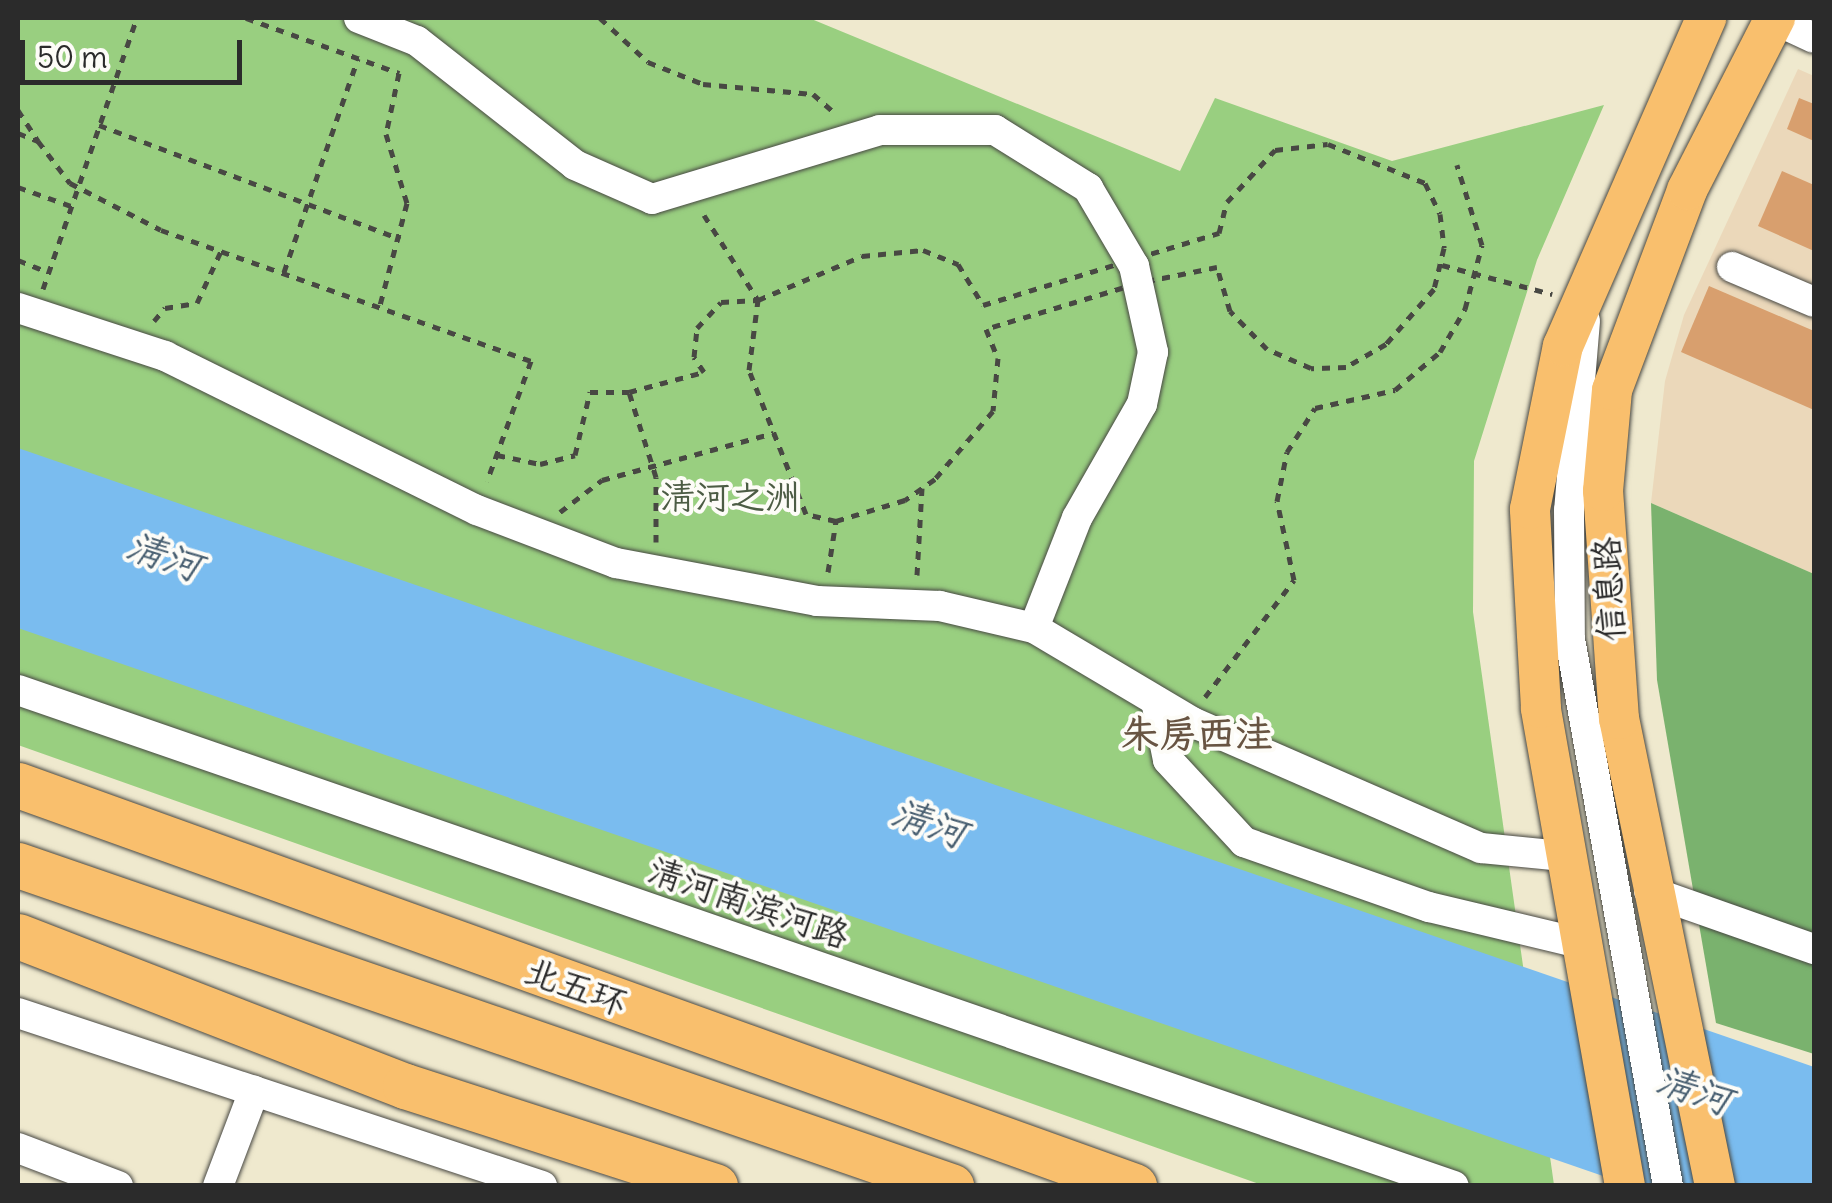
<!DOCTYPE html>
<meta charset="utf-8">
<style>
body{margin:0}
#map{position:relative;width:1832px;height:1203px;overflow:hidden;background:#efe9ce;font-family:Delius,"LXGW WenKai TC",sans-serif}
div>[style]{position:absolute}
.built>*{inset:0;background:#ebd8ba}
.green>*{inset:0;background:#99cf80}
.forest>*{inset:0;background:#7ab26e}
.water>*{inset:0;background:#7abcef}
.building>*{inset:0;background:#d89f6e}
.path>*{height:5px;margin-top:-2.5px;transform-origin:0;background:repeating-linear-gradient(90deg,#484843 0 8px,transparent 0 16px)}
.roads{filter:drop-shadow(0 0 2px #484843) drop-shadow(0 0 2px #484843)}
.minor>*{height:30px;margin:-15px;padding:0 15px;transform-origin:15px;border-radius:15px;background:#fff}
.major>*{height:40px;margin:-20px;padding:0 20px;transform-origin:20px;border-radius:20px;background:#f9bf6d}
.highway>*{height:45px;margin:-22.5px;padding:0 22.5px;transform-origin:22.5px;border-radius:22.5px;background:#f9bf6d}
span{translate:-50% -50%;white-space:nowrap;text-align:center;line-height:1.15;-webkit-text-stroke:8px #fdfcf7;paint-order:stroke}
.park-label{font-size:35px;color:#4c5c44}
.street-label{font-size:35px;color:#2b2b2b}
.water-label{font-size:38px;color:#475e70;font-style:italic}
.neighbourhood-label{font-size:38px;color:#685442;font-weight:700}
.frame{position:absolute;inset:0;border:20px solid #2b2b2b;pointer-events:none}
.scale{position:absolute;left:20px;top:40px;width:222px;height:45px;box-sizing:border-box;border:5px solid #2b2b2b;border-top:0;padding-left:12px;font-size:30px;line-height:35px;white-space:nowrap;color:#2b2b2b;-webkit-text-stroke:8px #fdfcf7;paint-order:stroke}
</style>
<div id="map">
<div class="built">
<div style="clip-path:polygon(1798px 69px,1814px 76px,1814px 574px,1651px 503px,1665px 381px,1684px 315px)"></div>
</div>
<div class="green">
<div style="clip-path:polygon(18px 18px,809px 18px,1180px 171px,1215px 98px,1392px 161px,1604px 105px,1537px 260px,1474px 461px,1473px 612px,1554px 1185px,1262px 1185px,18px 745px)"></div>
</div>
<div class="forest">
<div style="clip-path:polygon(1651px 503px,1814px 574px,1814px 1054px,1716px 1023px,1657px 680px)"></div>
</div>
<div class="water">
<div style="clip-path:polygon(18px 448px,1814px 1067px,1814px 1185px,1629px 1185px,18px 628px)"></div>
</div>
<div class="building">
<div style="clip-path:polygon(1799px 98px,1814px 104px,1814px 141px,1787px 129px)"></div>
<div style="clip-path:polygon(1782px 171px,1814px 185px,1814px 251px,1758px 226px)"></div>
<div style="clip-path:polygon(1709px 286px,1814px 331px,1814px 410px,1681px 352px)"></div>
</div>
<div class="path">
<div style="left:246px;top:18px;width:163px;rotate:19.8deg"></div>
<div style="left:399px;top:73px;width:62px;rotate:102deg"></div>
<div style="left:386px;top:134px;width:72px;rotate:73.1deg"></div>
<div style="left:407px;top:203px;width:106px;rotate:104.8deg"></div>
<div style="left:600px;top:18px;width:65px;rotate:42.5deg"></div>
<div style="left:648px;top:62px;width:59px;rotate:21.8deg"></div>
<div style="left:703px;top:84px;width:110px;rotate:5.2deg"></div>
<div style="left:813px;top:94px;width:28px;rotate:41deg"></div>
<div style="left:18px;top:110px;width:37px;rotate:57deg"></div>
<div style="left:99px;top:125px;width:322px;rotate:20.7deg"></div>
<div style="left:18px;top:133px;width:22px;rotate:22deg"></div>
<div style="left:38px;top:141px;width:53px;rotate:52.7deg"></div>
<div style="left:70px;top:183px;width:102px;rotate:27.3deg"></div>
<div style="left:161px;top:230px;width:393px;rotate:19.5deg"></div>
<div style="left:531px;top:361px;width:128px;rotate:110.1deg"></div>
<div style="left:1328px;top:144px;width:105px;rotate:21.9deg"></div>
<div style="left:1425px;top:183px;width:34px;rotate:64deg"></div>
<div style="left:1440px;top:214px;width:34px;rotate:83deg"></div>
<div style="left:1444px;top:248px;width:42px;rotate:103.7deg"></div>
<div style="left:1434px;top:289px;width:73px;rotate:131.1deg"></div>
<div style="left:1386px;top:344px;width:46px;rotate:150.1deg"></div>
<div style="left:1346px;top:367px;width:35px;rotate:178deg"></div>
<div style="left:1311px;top:368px;width:48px;rotate:-156.6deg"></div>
<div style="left:1267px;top:349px;width:53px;rotate:-134.2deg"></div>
<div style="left:1230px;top:311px;width:46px;rotate:-106.5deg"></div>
<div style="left:1217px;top:267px;width:81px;rotate:168.6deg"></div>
<div style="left:1138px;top:283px;width:159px;rotate:163.2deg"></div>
<div style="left:986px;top:329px;width:31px;rotate:68deg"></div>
<div style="left:998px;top:358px;width:53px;rotate:95.4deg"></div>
<div style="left:993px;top:411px;width:89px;rotate:130.5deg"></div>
<div style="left:935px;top:479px;width:37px;rotate:145deg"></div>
<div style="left:905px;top:500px;width:72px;rotate:163.1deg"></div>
<div style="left:836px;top:521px;width:31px;rotate:-167deg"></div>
<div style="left:806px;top:514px;width:155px;rotate:-111.6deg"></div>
<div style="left:749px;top:370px;width:71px;rotate:-82.7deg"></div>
<div style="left:758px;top:300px;width:113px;rotate:-22.9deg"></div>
<div style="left:862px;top:256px;width:61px;rotate:-5.6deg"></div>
<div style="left:923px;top:250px;width:38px;rotate:22deg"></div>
<div style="left:958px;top:264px;width:48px;rotate:58.6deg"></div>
<div style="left:983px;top:305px;width:247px;rotate:-17deg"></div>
<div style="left:1219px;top:233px;width:32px;rotate:-76deg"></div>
<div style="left:1227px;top:202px;width:71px;rotate:-47.3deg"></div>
<div style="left:1275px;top:150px;width:53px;rotate:-6.5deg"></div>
<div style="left:18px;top:187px;width:56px;rotate:19.7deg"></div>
<div style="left:704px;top:215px;width:101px;rotate:57.6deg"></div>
<div style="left:18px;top:260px;width:31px;rotate:22deg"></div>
<div style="left:1442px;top:265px;width:114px;rotate:14.8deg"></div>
<div style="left:284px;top:272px;width:226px;rotate:-70.9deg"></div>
<div style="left:43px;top:289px;width:287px;rotate:-70.9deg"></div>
<div style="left:154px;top:321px;width:17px;rotate:-50deg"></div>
<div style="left:165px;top:308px;width:32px;rotate:-9deg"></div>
<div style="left:197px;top:303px;width:57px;rotate:-65.2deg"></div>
<div style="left:497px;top:455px;width:44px;rotate:11.8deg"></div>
<div style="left:540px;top:464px;width:36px;rotate:-14deg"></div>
<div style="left:575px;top:455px;width:65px;rotate:-76.6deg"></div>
<div style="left:590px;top:392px;width:39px"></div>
<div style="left:560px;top:512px;width:53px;rotate:-37.3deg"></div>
<div style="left:602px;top:480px;width:178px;rotate:-15.3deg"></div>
<div style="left:656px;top:542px;width:65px;rotate:-90deg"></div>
<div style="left:656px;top:477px;width:89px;rotate:-107.6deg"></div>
<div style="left:629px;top:392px;width:78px;rotate:-14.9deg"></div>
<div style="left:704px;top:372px;width:18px;rotate:-124deg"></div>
<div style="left:694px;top:357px;width:29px;rotate:-84deg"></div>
<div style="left:697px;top:328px;width:35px;rotate:-47deg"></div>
<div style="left:721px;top:302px;width:37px;rotate:-3deg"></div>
<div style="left:828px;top:572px;width:52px;rotate:-81.1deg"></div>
<div style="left:917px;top:575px;width:87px;rotate:-86.7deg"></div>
<div style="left:1205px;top:697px;width:147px;rotate:-52.7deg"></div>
<div style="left:1294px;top:580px;width:81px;rotate:-102.1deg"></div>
<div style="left:1277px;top:501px;width:50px;rotate:-78.5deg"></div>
<div style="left:1287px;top:452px;width:52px;rotate:-57.5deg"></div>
<div style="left:1315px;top:408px;width:82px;rotate:-12.7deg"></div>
<div style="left:1395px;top:390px;width:59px;rotate:-40.2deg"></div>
<div style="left:1440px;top:352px;width:50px;rotate:-59.8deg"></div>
<div style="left:1465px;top:309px;width:66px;rotate:-75.1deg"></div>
<div style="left:1482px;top:245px;width:84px;rotate:-107.4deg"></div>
</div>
<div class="roads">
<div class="minor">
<div style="left:359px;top:18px;width:62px;rotate:21.6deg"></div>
<div style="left:417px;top:41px;width:201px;rotate:38.1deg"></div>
<div style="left:575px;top:165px;width:84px;rotate:23.8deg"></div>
<div style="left:652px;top:199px;width:238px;rotate:-16.8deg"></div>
<div style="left:880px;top:130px;width:115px"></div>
<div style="left:995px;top:130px;width:110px;rotate:31.9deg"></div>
<div style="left:1088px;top:188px;width:91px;rotate:59.5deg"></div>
<div style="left:1134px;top:266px;width:88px;rotate:77.5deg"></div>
<div style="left:1153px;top:352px;width:53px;rotate:101.9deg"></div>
<div style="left:1142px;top:404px;width:131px;rotate:119.7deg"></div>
<div style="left:1077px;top:518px;width:118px;rotate:111.4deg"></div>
<div style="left:1771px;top:18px;width:47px;rotate:24.9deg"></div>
<div style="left:1732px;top:267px;width:89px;rotate:23.1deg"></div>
<div style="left:18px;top:308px;width:155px;rotate:18.1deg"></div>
<div style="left:165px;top:356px;width:348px;rotate:26.3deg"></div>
<div style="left:477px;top:510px;width:149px;rotate:20.9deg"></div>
<div style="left:616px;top:563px;width:205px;rotate:10.7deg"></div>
<div style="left:817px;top:601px;width:123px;rotate:2.3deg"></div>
<div style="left:940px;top:606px;width:97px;rotate:13.2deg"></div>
<div style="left:1034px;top:628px;width:184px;rotate:30.7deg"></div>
<div style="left:1192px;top:722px;width:315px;rotate:23.6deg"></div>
<div style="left:1481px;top:848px;width:81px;rotate:5.6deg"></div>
<div style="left:1585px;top:321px;width:190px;rotate:94.8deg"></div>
<div style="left:1569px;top:510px;width:129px;rotate:89.6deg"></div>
<div style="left:1570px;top:639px;width:556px;rotate:79.84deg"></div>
<div style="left:18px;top:690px;width:1519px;rotate:19.06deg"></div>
<div style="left:1156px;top:701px;width:60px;rotate:78.5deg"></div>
<div style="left:1168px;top:760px;width:112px;rotate:47.2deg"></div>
<div style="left:1244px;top:842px;width:196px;rotate:19.4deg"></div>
<div style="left:1429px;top:907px;width:154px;rotate:13.5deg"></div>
<div style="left:1649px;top:891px;width:175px;rotate:19.4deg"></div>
<div style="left:18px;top:1013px;width:552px;rotate:18.27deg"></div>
<div style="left:18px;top:1148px;width:107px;rotate:20.8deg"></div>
<div style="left:218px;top:1186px;width:102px;rotate:-69.2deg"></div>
</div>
<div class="major">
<div style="left:1625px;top:1186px;width:485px;rotate:-100deg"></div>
<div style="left:1541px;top:708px;width:199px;rotate:-93.2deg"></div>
<div style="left:1530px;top:509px;width:166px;rotate:-78.6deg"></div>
<div style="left:1563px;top:346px;width:358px;rotate:-66.4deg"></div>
<div style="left:1715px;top:1186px;width:477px;rotate:-101.6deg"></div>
<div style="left:1619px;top:719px;width:229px;rotate:-94deg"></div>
<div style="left:1603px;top:491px;width:101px;rotate:-84.9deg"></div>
<div style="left:1612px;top:390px;width:214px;rotate:-69.4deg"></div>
<div style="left:1687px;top:190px;width:193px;rotate:-62.9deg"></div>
</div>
<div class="highway">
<div style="left:18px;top:785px;width:1186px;rotate:19.76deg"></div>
<div style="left:18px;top:865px;width:987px;rotate:18.99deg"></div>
<div style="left:18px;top:936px;width:415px;rotate:21.2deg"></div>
<div style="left:405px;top:1086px;width:326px;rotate:17.9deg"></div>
</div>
</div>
<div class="park-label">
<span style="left:730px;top:496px">清河之洲</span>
</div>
<div class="street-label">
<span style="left:1608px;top:589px;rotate:-93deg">信息路</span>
<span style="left:749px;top:902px;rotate:19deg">清河南滨河路</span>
<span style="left:576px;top:986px;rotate:20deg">北五环</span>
</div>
<div class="water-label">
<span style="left:164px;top:556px;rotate:19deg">清河</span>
<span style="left:929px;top:823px;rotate:19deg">清河</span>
<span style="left:1694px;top:1090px;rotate:19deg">清河</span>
</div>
<div class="neighbourhood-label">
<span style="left:1197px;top:734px">朱房西洼</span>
</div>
<div class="frame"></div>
<div class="scale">50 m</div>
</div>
